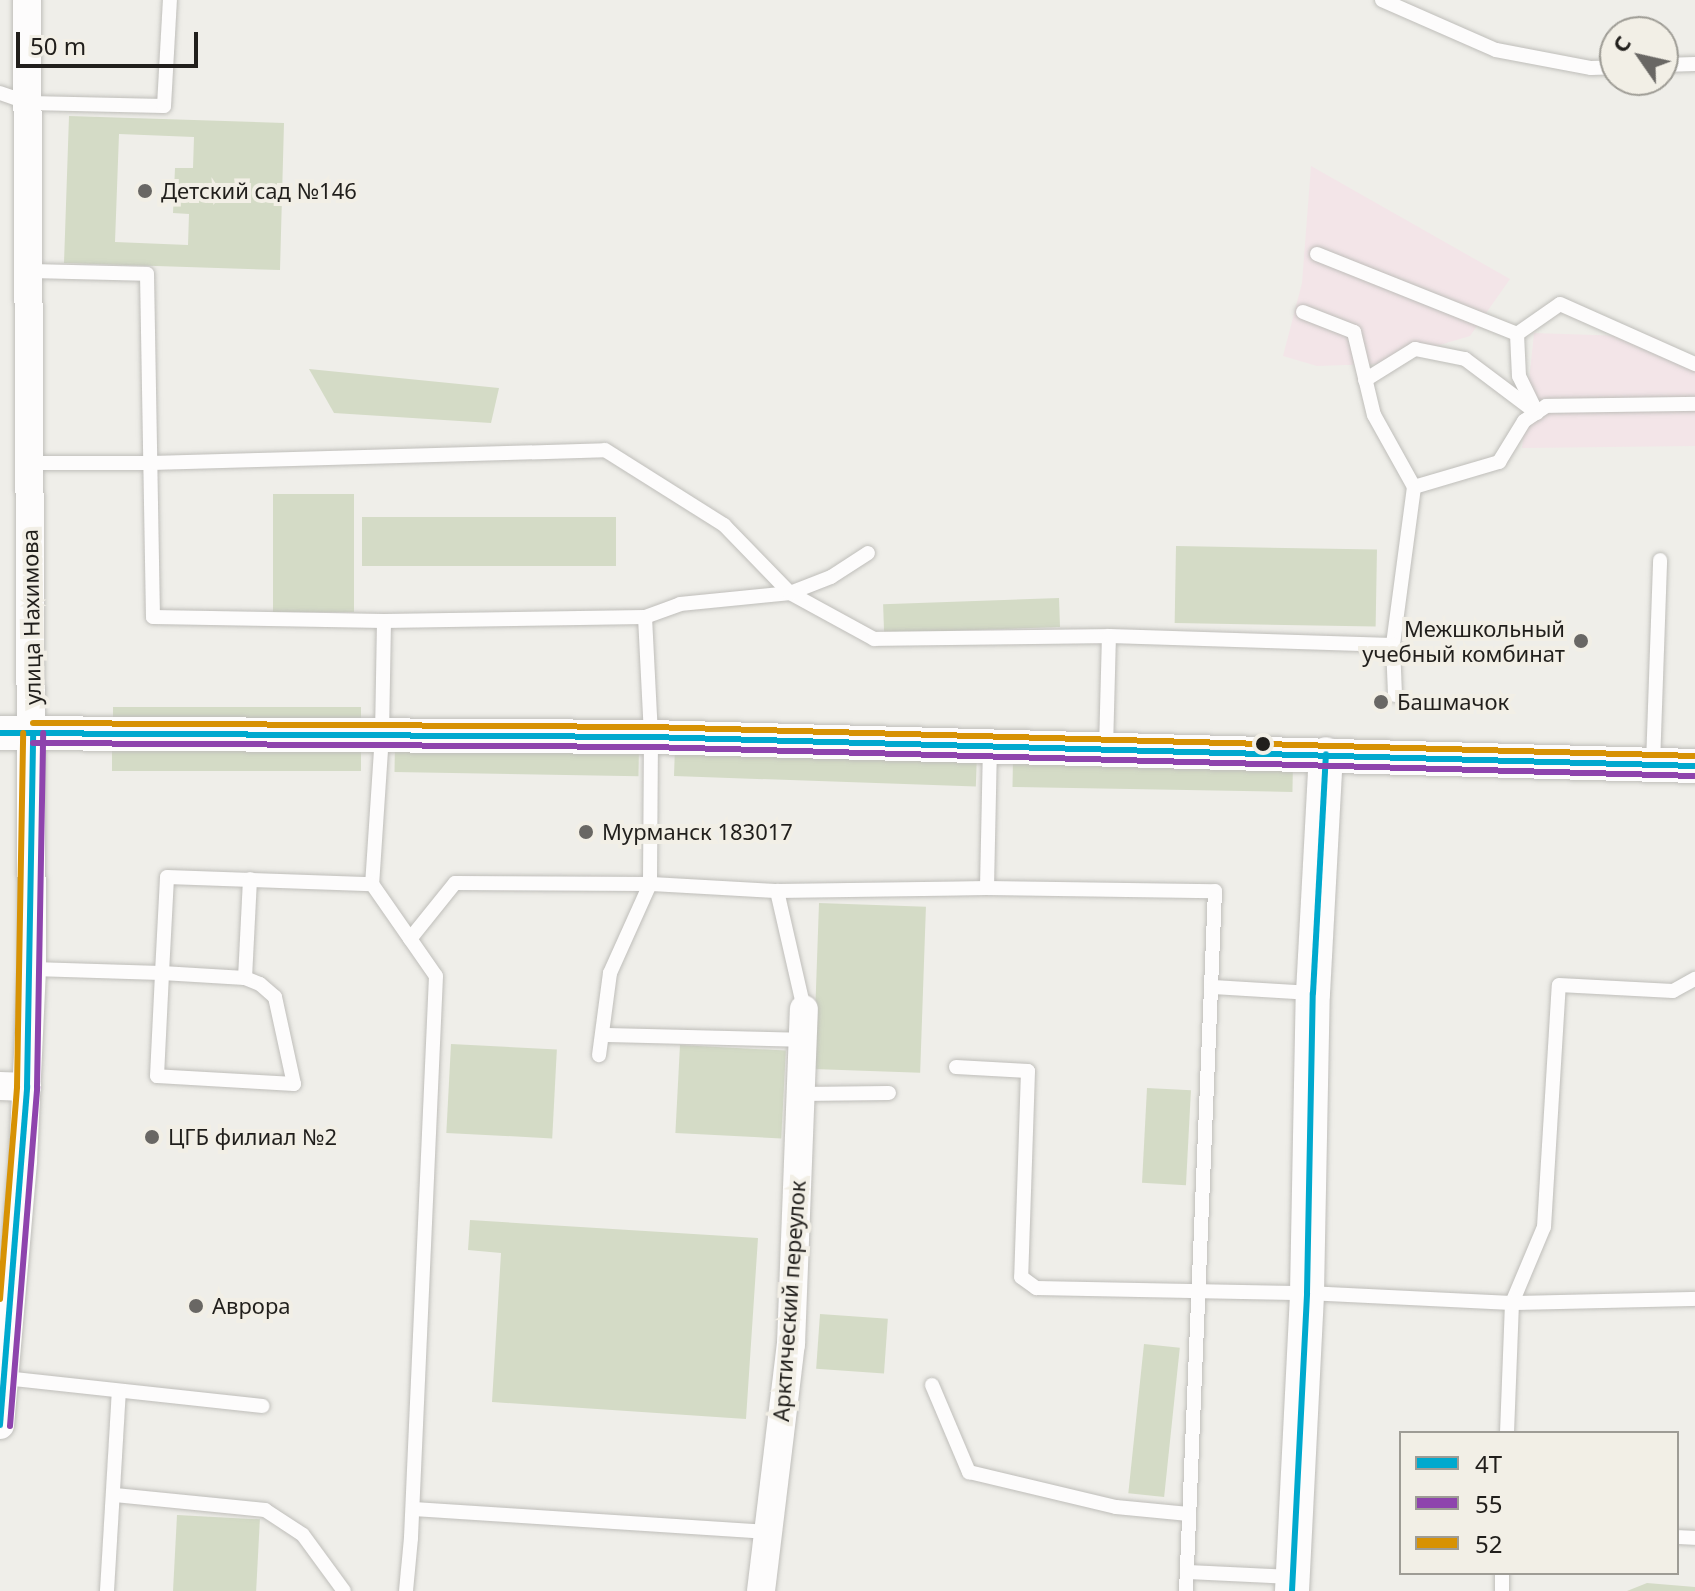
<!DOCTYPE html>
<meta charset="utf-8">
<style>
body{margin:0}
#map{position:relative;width:1695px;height:1591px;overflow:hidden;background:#efeee9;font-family:"Noto Sans",sans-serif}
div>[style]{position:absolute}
.industrial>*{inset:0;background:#f3e5e8}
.green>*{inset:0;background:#d4dbc6;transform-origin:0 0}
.roads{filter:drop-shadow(0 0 2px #bfbeba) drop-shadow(0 0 2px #bfbeba)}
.service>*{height:14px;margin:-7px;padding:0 7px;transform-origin:7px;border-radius:7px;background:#fdfcfc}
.minor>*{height:28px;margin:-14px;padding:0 14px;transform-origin:14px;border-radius:14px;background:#fdfcfc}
.tertiary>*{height:34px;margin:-17px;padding:0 17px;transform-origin:17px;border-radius:17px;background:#fdfcfc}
.bus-1>*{height:6px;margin:-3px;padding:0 3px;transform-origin:3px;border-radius:3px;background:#00a9ce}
.bus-2>*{height:6px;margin:-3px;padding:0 3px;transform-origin:3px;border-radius:3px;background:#8e44ad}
.bus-3>*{height:6px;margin:-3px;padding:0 3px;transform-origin:3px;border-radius:3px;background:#d79204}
.dots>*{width:22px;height:22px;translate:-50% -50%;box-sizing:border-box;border:4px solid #f2efe6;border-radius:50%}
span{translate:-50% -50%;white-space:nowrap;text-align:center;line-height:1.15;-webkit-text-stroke:8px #f2efe6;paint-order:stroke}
.poi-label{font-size:22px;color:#211f1c}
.left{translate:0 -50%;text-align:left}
.right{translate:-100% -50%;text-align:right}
.street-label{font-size:22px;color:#211f1c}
.legend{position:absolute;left:1399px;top:1431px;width:280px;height:144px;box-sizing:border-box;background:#f2efe6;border:2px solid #9e9c95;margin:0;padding:10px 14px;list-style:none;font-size:24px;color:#211f1c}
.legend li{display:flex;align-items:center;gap:16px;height:40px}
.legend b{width:40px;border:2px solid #9e9c95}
.north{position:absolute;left:1599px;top:16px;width:80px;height:80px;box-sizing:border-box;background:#f2efe6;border:2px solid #9e9c95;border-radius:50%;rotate:304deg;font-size:22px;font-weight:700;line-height:32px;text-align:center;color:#211f1c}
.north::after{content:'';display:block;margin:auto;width:28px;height:36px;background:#696764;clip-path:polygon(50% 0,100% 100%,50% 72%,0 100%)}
.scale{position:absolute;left:16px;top:32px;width:182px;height:36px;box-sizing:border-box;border:4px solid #211f1c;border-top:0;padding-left:10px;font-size:24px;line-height:28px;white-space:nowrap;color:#211f1c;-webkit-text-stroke:6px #f2efe6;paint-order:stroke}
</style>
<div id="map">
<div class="industrial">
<div style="clip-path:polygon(1311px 166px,1510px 279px,1470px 336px,1376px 364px,1317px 366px,1283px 356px,1302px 283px)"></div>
<div style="clip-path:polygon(1534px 333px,1655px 337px,1695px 369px,1695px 446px,1522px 448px)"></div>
</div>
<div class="green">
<div style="clip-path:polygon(evenodd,69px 116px,284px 123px,280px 270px,64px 263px,69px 116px,119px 134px,194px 137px,193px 168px,175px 168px,173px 213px,189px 214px,188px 245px,115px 242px,119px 134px)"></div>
<div style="clip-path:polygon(309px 369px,499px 388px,491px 423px,334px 413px)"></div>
<div style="left:273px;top:494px;width:81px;height:118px"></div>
<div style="left:362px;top:517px;width:254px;height:49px"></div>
<div style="left:1176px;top:546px;width:201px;height:77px;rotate:1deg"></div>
<div style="left:1059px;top:598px;width:29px;height:176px;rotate:88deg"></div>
<div style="left:113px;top:707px;width:248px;height:19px"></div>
<div style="left:112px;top:742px;width:249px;height:29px"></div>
<div style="left:395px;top:743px;width:244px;height:29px;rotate:1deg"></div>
<div style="left:675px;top:747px;width:302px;height:29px;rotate:2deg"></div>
<div style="left:1013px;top:758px;width:280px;height:29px;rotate:1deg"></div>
<div style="left:819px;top:903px;width:107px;height:166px;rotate:2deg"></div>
<div style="left:451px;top:1044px;width:106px;height:89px;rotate:3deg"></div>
<div style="left:680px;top:1045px;width:106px;height:88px;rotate:3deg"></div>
<div style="left:1147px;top:1088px;width:44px;height:95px;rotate:3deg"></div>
<div style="clip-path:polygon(470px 1220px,758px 1238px,746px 1419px,492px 1402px,501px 1253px,468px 1250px)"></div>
<div style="left:820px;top:1314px;width:68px;height:55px;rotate:4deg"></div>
<div style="left:1144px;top:1344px;width:36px;height:150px;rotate:6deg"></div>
<div style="left:177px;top:1515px;width:83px;height:76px;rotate:3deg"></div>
<div style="clip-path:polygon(1647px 1583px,1695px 1587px,1695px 1591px,1627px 1591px)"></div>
</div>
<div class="roads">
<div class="service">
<div style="left:1382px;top:0;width:124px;rotate:23.7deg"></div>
<div style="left:1496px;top:50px;width:97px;rotate:10.7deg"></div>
<div style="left:1591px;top:68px;width:24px;rotate:-2deg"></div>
<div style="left:1663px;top:65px;width:32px;rotate:-2deg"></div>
<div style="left:0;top:93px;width:31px;rotate:19deg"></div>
<div style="left:29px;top:103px;width:135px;rotate:1.3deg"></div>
<div style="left:164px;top:106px;width:106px;rotate:-86.8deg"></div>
<div style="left:1317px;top:254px;width:215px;rotate:21.8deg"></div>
<div style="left:1517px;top:334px;width:42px;rotate:87.3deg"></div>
<div style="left:1519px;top:376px;width:41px;rotate:64.1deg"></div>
<div style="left:28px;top:271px;width:119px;rotate:1.4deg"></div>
<div style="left:147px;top:274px;width:343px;rotate:89deg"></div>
<div style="left:153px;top:617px;width:231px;rotate:1deg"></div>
<div style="left:384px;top:621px;width:261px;rotate:-0.9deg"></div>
<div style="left:645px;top:617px;width:37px;rotate:-20deg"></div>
<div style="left:680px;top:604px;width:111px;rotate:-5.7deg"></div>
<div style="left:790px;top:593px;width:96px;rotate:28.7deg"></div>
<div style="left:874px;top:639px;width:235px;rotate:-0.7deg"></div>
<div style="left:1303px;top:312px;width:55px;rotate:21.4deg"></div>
<div style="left:1354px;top:332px;width:85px;rotate:76.5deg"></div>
<div style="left:1374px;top:415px;width:82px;rotate:60.9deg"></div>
<div style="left:1414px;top:487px;width:159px;rotate:97.6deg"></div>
<div style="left:1517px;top:334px;width:52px;rotate:-34.9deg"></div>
<div style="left:1560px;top:304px;width:148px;rotate:24deg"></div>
<div style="left:1365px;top:380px;width:59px;rotate:-31.8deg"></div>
<div style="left:1415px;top:349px;width:51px;rotate:11.3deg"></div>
<div style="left:1465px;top:359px;width:85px;rotate:36.9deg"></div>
<div style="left:28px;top:463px;width:123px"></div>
<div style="left:151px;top:463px;width:454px;rotate:-1.6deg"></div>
<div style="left:605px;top:450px;width:141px;rotate:32.2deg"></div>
<div style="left:724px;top:525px;width:95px;rotate:45.9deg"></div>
<div style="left:790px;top:593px;width:44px;rotate:-21.3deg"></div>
<div style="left:831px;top:577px;width:44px;rotate:-33deg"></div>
<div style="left:1414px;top:487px;width:89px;rotate:-16.4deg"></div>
<div style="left:1499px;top:462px;width:48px;rotate:-58.6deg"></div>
<div style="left:1524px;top:421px;width:27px;rotate:-34deg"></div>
<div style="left:1546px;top:406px;width:149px;rotate:-0.8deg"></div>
<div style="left:645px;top:617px;width:120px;rotate:87.1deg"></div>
<div style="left:651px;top:737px;width:147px;rotate:90.4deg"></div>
<div style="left:650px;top:884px;width:127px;rotate:3.2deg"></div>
<div style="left:777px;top:891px;width:121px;rotate:77.1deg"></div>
<div style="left:384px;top:621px;width:114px;rotate:91deg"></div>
<div style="left:382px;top:735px;width:149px;rotate:93.8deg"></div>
<div style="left:372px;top:884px;width:112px;rotate:55.2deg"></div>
<div style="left:436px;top:976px;width:563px;rotate:92.55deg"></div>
<div style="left:411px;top:1538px;width:53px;rotate:95.4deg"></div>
<div style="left:1106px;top:749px;width:113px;rotate:-88.5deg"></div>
<div style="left:1109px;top:636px;width:284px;rotate:1.8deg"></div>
<div style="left:1393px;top:645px;width:50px;rotate:87.7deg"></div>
<div style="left:1653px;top:764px;width:204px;rotate:-88deg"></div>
<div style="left:987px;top:888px;width:142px;rotate:-88.8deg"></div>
<div style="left:777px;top:891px;width:210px;rotate:-0.8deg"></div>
<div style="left:987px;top:888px;width:228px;rotate:0.8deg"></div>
<div style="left:1215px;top:891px;width:701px;rotate:92.37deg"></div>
<div style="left:410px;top:939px;width:72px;rotate:-51.2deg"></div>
<div style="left:455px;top:883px;width:195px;rotate:0.3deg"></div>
<div style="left:650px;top:884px;width:98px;rotate:114.2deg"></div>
<div style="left:610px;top:973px;width:83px;rotate:97.6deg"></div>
<div style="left:32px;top:969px;width:130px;rotate:1.8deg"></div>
<div style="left:162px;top:973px;width:96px;rotate:-87deg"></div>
<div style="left:167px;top:877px;width:205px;rotate:2deg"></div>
<div style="left:162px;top:973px;width:83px;rotate:3.4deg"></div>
<div style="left:245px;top:978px;width:16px;rotate:22deg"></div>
<div style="left:260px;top:984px;width:20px;rotate:41deg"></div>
<div style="left:275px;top:997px;width:89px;rotate:77.7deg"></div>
<div style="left:294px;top:1084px;width:137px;rotate:-176.7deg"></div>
<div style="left:157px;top:1076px;width:103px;rotate:-87.2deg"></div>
<div style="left:245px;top:978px;width:99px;rotate:-87.1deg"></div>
<div style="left:1212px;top:987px;width:101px;rotate:3.4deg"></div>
<div style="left:604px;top:1035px;width:198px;rotate:1.4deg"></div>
<div style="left:956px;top:1067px;width:72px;rotate:3.2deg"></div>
<div style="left:1028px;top:1071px;width:206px;rotate:91.9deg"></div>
<div style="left:1021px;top:1277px;width:19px;rotate:36deg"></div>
<div style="left:1036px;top:1288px;width:271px;rotate:1.1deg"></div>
<div style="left:1307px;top:1293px;width:205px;rotate:2.8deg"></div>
<div style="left:1512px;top:1303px;width:82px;rotate:-67.2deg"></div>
<div style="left:1544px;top:1227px;width:242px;rotate:-86.5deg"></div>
<div style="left:1559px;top:985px;width:114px;rotate:3deg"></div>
<div style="left:1673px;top:991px;width:25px;rotate:-29deg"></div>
<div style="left:801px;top:1094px;width:88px;rotate:-0.7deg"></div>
<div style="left:5px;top:1378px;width:259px;rotate:6.2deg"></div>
<div style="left:932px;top:1385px;width:95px;rotate:67deg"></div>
<div style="left:969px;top:1472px;width:151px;rotate:13.4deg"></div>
<div style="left:1116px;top:1507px;width:73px;rotate:5.5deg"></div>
<div style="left:1507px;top:1433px;width:130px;rotate:-87.8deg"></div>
<div style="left:1512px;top:1303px;width:183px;rotate:-1.3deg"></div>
<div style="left:115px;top:1495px;width:151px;rotate:5.7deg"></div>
<div style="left:265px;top:1510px;width:45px;rotate:33.3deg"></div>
<div style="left:303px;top:1535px;width:69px;rotate:53.8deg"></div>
<div style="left:413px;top:1509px;width:357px;rotate:3.7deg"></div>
<div style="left:1677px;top:1537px;width:18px;rotate:3deg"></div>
<div style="left:1188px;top:1572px;width:104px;rotate:2.8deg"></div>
<div style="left:107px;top:1591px;width:200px;rotate:-86.6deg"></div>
<div style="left:1502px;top:1591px;width:18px;rotate:-90deg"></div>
</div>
<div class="minor">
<div style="left:0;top:1086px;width:27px;rotate:2deg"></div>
<div style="left:0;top:1425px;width:266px;rotate:-85deg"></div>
<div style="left:23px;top:1160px;width:191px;rotate:-87.3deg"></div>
<div style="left:32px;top:969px;width:969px;rotate:-90.3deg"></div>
<div style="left:761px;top:1591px;width:249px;rotate:-83.1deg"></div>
<div style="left:791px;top:1344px;width:335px;rotate:-87.8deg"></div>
</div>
<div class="tertiary">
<div style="left:0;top:733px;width:651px;rotate:0.35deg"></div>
<div style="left:651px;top:737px;width:1044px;rotate:1.59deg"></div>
<div style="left:1292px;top:1591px;width:298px;rotate:-87.1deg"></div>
<div style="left:1307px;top:1293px;width:300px;rotate:-88.9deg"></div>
<div style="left:1313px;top:993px;width:239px;rotate:-86.9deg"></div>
</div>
</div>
<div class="bus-1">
<div style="left:0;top:733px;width:651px;rotate:0.35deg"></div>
<div style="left:651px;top:737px;width:1044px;rotate:1.59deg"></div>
<div style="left:0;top:1425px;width:339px;rotate:-85.4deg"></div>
<div style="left:27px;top:1087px;width:354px;rotate:-89deg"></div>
<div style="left:1292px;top:1591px;width:298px;rotate:-87.1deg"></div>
<div style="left:1307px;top:1293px;width:300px;rotate:-88.9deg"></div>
<div style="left:1313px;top:993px;width:239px;rotate:-86.9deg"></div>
</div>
<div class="bus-2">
<div style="left:33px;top:743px;width:618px;rotate:0.37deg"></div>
<div style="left:651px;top:747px;width:1044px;rotate:1.59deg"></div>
<div style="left:10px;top:1426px;width:340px;rotate:-85.4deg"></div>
<div style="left:37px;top:1087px;width:354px;rotate:-89deg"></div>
</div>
<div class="bus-3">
<div style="left:33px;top:723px;width:618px;rotate:0.37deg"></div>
<div style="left:651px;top:727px;width:1044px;rotate:1.59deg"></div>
<div style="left:0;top:1299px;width:213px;rotate:-85.4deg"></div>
<div style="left:17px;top:1087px;width:354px;rotate:-89deg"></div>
</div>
<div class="dots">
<div style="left:145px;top:191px;background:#696764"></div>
<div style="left:1581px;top:641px;background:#696764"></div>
<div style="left:1381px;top:702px;background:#696764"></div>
<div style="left:1263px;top:744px;background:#211f1c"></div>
<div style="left:586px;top:832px;background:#696764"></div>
<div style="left:152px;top:1137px;background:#696764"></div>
<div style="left:196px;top:1306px;background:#696764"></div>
</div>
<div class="poi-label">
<span class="left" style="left:161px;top:191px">Детский сад №146</span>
<span class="right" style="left:1565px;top:641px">Межшкольный<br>учебный комбинат</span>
<span class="left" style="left:1397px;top:702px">Башмачок</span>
<span class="left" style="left:602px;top:832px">Мурманск 183017</span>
<span class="left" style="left:168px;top:1137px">ЦГБ филиал №2</span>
<span class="left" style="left:212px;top:1306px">Аврора</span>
</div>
<div class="street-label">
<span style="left:31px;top:617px;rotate:-91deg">улица Нахимова</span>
<span style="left:789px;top:1301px;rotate:-86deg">Арктический переулок</span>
</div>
<ul class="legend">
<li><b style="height:10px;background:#00a9ce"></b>4Т</li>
<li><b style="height:10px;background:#8e44ad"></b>55</li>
<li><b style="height:10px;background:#d79204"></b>52</li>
</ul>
<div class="north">С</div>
<div class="scale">50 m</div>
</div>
